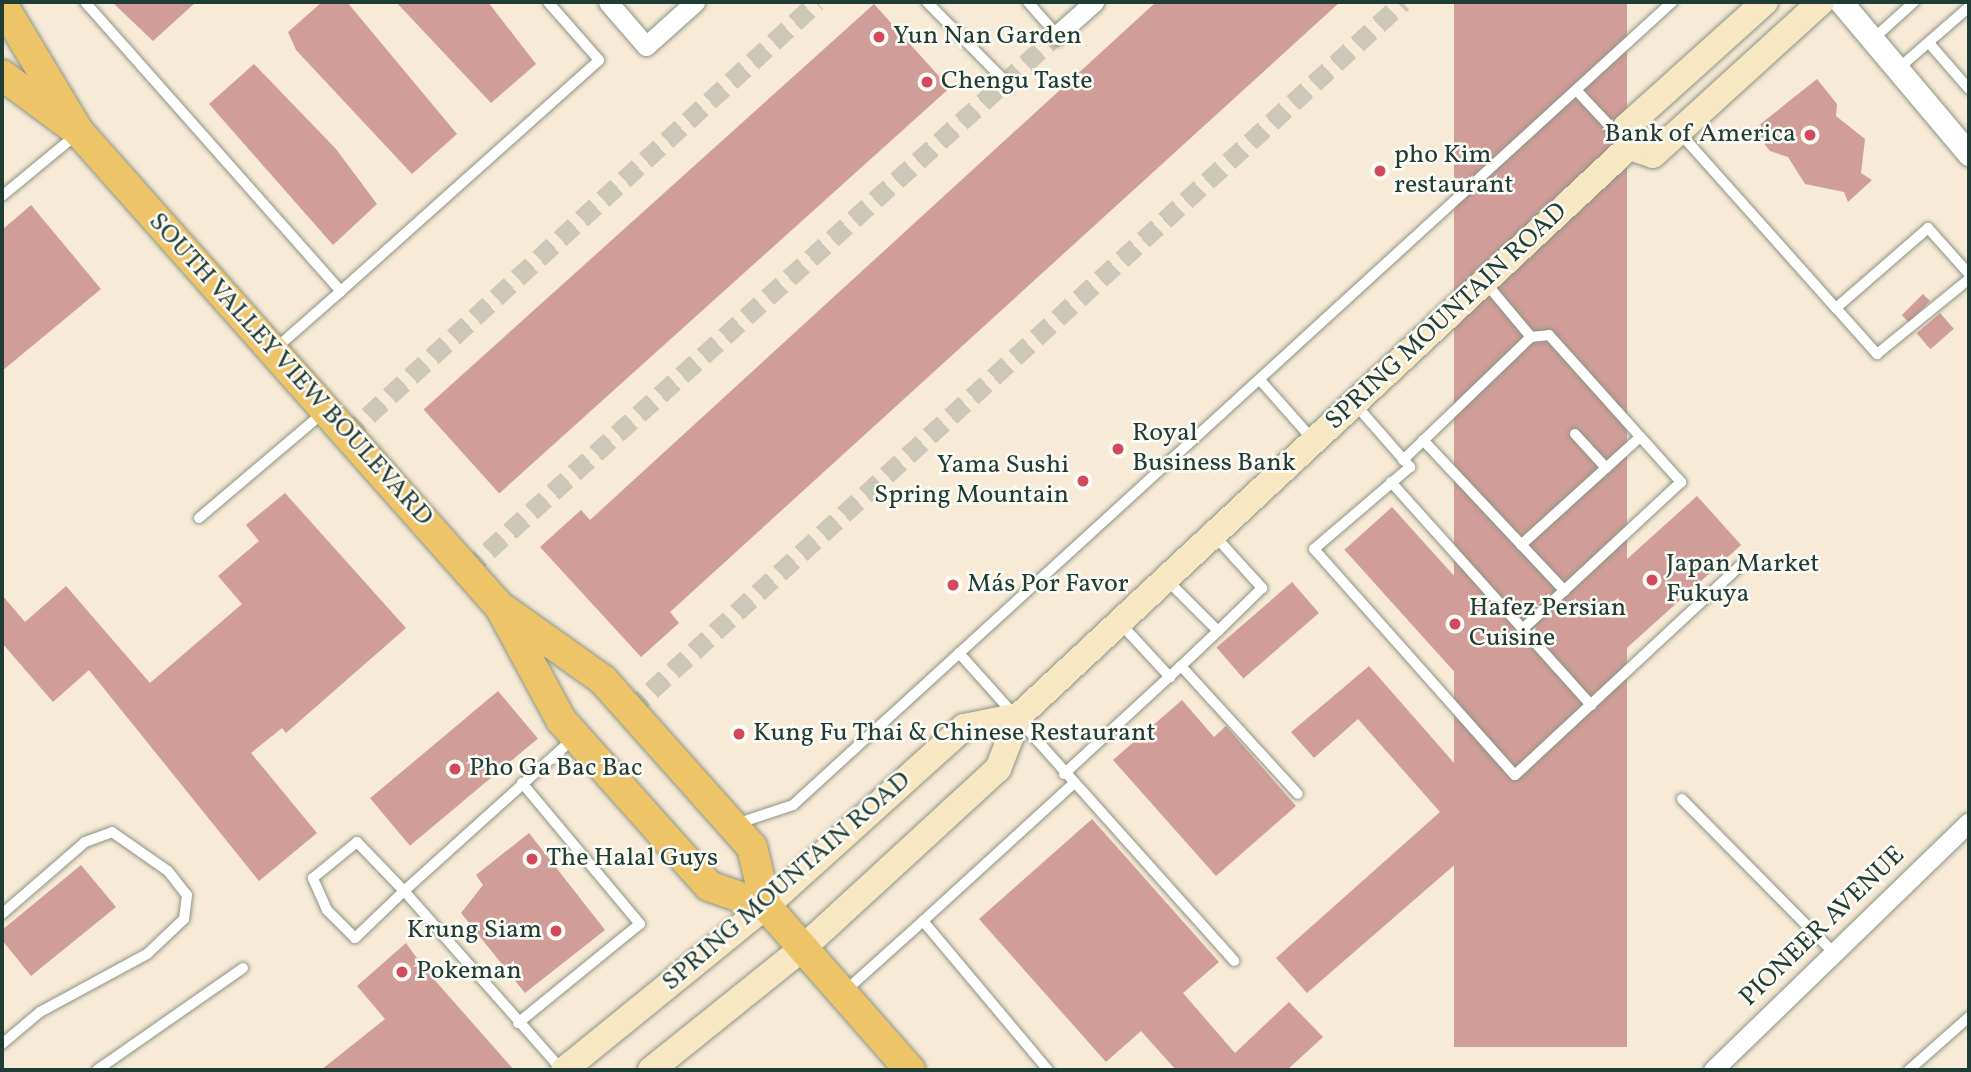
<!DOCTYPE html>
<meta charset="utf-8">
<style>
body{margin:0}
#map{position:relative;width:1971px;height:1072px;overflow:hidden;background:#f7ead6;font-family:Vollkorn,serif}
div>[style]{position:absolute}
.building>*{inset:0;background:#d19d98;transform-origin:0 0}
.minor-tunnel>*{height:19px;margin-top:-9.5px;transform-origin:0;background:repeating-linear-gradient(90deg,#ccc7b6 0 19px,transparent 0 29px)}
.roads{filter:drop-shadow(0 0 2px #8b9485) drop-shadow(0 0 2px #8b9485)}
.service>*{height:10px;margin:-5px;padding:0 5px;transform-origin:5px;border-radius:5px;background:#fff}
.minor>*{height:19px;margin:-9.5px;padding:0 9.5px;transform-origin:9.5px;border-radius:9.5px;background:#fff}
.tertiary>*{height:23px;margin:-11.5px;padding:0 11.5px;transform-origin:11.5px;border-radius:11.5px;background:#fff}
.secondary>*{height:26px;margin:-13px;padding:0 13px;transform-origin:13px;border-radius:13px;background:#f8e7c3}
.primary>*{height:30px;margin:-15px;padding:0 15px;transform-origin:15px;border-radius:15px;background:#eec469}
.dots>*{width:19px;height:19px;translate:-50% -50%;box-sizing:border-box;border:4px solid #fdfcf7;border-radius:50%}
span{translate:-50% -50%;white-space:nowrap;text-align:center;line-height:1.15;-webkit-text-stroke:5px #fdfcf7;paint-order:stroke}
.poi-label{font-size:26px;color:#1f3d34}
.left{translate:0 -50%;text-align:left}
.right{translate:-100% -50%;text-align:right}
.street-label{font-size:26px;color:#1f3d34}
.frame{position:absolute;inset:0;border:4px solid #1f3d34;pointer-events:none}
</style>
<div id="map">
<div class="building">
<div style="clip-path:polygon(112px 2px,196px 2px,153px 41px)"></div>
<div style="clip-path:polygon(322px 2px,347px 2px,457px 134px,412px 174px,296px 50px,288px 32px)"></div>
<div style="clip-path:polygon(396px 2px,488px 2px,536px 64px,491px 103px)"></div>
<div style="clip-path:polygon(1156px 2px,1340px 2px,670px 612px,679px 623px,641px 657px,540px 547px,581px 510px,590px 520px)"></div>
<div style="left:1454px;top:2px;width:173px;height:1045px"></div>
<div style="left:874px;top:4px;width:113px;height:606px;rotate:48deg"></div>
<div style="clip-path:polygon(254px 64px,336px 149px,377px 204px,333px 245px,209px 104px)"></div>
<div style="clip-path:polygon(1817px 79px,1837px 104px,1836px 116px,1865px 139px,1861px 173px,1872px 180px,1848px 202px,1844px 192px,1805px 184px,1788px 157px,1770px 151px,1753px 130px)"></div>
<div style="clip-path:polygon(31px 205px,101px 289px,2px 371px,2px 230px)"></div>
<div style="left:1923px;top:294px;width:10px;height:30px;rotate:45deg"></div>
<div style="left:1940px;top:313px;width:21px;height:31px;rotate:49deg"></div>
<div style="clip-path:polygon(1557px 355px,1580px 381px,1515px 440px,1535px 462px,1502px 491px,1457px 441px)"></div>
<div style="clip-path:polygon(285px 493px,406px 628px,286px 733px,282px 728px,251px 753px,317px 833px,259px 881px,89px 670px,53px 702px,2px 643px,2px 595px,25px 622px,66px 586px,150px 683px,242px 604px,218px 576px,259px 541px,246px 525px)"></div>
<div style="left:1697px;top:496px;width:66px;height:179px;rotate:48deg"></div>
<div style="left:1392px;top:507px;width:257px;height:64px;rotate:48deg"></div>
<div style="left:1292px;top:582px;width:41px;height:100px;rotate:49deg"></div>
<div style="clip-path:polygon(1369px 666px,1505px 821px,1307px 993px,1276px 958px,1440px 812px,1358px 719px,1314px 758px,1291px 732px)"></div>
<div style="left:498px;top:691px;width:62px;height:167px;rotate:50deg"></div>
<div style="clip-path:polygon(1182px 700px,1214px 737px,1226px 726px,1296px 806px,1216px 876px,1113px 760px)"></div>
<div style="clip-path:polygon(1092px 819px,1219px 962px,1183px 993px,1235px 1053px,1289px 1002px,1323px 1037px,1287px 1070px,1176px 1070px,1141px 1031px,1106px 1062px,979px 919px)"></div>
<div style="clip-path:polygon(529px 833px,605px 930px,525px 993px,461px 913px,483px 885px,476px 875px)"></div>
<div style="clip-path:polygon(81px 865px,116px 907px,31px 976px,2px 940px,2px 930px)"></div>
<div style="clip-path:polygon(406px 943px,424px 968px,514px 1070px,321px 1070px,385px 1019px,357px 986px)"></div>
</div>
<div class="minor-tunnel">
<div style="left:347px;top:435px;width:639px;rotate:-42.65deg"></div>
<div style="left:467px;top:570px;width:796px;rotate:-42.2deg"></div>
<div style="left:630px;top:710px;width:1048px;rotate:-42.49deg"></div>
</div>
<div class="roads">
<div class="service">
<div style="left:85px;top:2px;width:386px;rotate:48.5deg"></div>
<div style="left:341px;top:291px;width:346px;rotate:-41.8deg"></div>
<div style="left:599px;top:60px;width:77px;rotate:-131.3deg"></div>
<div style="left:927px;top:2px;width:112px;rotate:45.4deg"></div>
<div style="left:1028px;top:2px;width:44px;rotate:48.7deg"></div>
<div style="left:1873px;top:39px;width:55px;rotate:-42.1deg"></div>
<div style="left:1929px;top:43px;width:61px;rotate:49deg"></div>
<div style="left:1899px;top:68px;width:93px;rotate:-41.1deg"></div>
<div style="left:1578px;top:92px;width:62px;rotate:47deg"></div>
<div style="left:1679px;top:132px;width:236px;rotate:48.3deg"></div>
<div style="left:1836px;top:308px;width:122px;rotate:-41deg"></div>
<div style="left:1928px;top:228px;width:62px;rotate:48.3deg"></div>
<div style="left:2px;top:196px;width:96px;rotate:-39.5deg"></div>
<div style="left:1485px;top:282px;width:72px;rotate:50.1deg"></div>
<div style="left:1531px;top:337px;width:18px;rotate:-6deg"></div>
<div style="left:1549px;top:335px;width:198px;rotate:48.1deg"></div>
<div style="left:1681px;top:482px;width:216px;rotate:137.1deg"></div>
<div style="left:1836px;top:308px;width:62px;rotate:48.3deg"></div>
<div style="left:1877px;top:354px;width:119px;rotate:-39.2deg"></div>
<div style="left:275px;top:349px;width:88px;rotate:-41.3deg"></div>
<div style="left:1260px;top:380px;width:80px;rotate:48.5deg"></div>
<div style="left:1355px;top:404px;width:84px;rotate:48.9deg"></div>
<div style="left:1410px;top:467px;width:126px;rotate:139.5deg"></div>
<div style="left:1314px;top:549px;width:302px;rotate:48.4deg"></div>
<div style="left:1515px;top:775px;width:307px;rotate:-42.9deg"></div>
<div style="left:1575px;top:434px;width:46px;rotate:47.6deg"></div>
<div style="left:1423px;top:440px;width:207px;rotate:46.8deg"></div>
<div style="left:1403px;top:460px;width:178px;rotate:-43.9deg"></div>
<div style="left:1391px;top:482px;width:300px;rotate:48.1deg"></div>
<div style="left:199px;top:518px;width:162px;rotate:-40.3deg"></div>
<div style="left:1214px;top:535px;width:72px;rotate:47.8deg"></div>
<div style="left:1262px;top:588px;width:62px;rotate:135.7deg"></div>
<div style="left:1521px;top:545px;width:161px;rotate:-42.2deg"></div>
<div style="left:1168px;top:581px;width:71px;rotate:45deg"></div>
<div style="left:1218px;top:631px;width:51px;rotate:136.6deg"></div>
<div style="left:1120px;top:623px;width:74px;rotate:47.2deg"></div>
<div style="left:959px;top:653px;width:413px;rotate:48.2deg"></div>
<div style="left:1064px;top:774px;width:159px;rotate:-42.7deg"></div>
<div style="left:1181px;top:666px;width:173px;rotate:47.6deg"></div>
<div style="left:1682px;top:799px;width:216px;rotate:45.4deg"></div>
<div style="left:736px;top:824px;width:60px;rotate:-18.4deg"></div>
<div style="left:793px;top:805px;width:1191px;rotate:-42.41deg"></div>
<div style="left:357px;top:842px;width:68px;rotate:46.2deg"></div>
<div style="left:404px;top:891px;width:68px;rotate:136.2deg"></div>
<div style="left:355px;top:938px;width:40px;rotate:-135deg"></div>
<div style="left:327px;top:910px;width:35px;rotate:-114deg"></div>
<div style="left:313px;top:878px;width:57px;rotate:-39.3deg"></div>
<div style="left:2px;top:914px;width:110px;rotate:-40.9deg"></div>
<div style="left:85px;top:842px;width:29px;rotate:-20deg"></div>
<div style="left:112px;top:832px;width:68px;rotate:34.9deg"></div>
<div style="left:168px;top:871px;width:31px;rotate:52deg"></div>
<div style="left:187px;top:895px;width:24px;rotate:97deg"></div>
<div style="left:184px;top:919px;width:51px;rotate:136.6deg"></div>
<div style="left:147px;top:954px;width:122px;rotate:151.5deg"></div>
<div style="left:40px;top:1012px;width:50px;rotate:139.9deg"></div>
<div style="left:923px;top:921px;width:203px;rotate:-42.4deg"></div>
<div style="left:844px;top:992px;width:106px;rotate:-41.9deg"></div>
<div style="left:923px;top:921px;width:194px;rotate:50deg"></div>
<div style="left:518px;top:1023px;width:157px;rotate:-39.1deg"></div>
<div style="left:640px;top:924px;width:184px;rotate:-129.9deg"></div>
<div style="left:97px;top:1070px;width:178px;rotate:-34.9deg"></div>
<div style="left:562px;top:1070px;width:239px;rotate:-131.4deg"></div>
<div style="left:404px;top:891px;width:229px;rotate:-42deg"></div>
<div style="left:1909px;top:1070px;width:80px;rotate:-41.5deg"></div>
</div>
<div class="minor">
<div style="left:608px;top:2px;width:58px;rotate:49.2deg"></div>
<div style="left:646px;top:46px;width:66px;rotate:-41.9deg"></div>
<div style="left:1057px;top:35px;width:50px;rotate:-41.7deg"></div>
<div style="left:1713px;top:1070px;width:356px;rotate:-44.1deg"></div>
</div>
<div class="tertiary">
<div style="left:1841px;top:2px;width:199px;rotate:49.9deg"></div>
</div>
<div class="secondary">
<div style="left:1629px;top:147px;width:25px;rotate:18deg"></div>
<div style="left:1653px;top:155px;width:227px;rotate:-42.3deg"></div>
<div style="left:1629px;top:147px;width:20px;rotate:-99deg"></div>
<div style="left:1626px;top:127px;width:187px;rotate:-42deg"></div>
<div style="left:564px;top:1070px;width:260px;rotate:-39.1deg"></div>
<div style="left:766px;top:906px;width:267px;rotate:-42.1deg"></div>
<div style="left:964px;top:727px;width:56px;rotate:-11.3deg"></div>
<div style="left:651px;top:1070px;width:195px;rotate:-38.8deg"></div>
<div style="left:803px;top:948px;width:265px;rotate:-42.6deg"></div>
<div style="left:998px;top:769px;width:57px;rotate:-68.4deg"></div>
<div style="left:1019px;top:716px;width:834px;rotate:-43.01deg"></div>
</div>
<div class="primary">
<div style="left:2px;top:4px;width:149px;rotate:59deg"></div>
<div style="left:79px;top:132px;width:635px;rotate:48.45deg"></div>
<div style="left:500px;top:607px;width:128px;rotate:61.6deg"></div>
<div style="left:561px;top:720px;width:222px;rotate:48.3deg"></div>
<div style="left:709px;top:886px;width:60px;rotate:19.3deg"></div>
<div style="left:2px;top:75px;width:86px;rotate:36.5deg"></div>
<div style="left:506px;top:611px;width:119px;rotate:35.4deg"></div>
<div style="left:603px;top:680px;width:224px;rotate:48.3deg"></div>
<div style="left:752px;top:847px;width:61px;rotate:76.7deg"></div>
<div style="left:766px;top:906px;width:218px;rotate:48.7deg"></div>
</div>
</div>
<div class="dots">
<div style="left:879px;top:37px;background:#d1495b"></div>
<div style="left:927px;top:82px;background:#d1495b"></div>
<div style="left:1810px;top:135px;background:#d1495b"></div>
<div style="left:1380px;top:171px;background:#d1495b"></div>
<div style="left:1118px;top:449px;background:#d1495b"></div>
<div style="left:1083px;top:481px;background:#d1495b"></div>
<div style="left:1652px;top:580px;background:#d1495b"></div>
<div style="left:953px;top:585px;background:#d1495b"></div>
<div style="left:1455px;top:624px;background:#d1495b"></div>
<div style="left:739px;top:734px;background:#d1495b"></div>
<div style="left:455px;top:769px;background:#d1495b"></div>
<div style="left:532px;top:859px;background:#d1495b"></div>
<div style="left:556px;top:931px;background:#d1495b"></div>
<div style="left:402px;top:972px;background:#d1495b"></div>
</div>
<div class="poi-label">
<span class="left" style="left:893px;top:37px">Yun Nan Garden</span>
<span class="left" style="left:941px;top:82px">Chengu Taste</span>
<span class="right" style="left:1796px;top:135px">Bank of America</span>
<span class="left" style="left:1394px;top:171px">pho Kim<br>restaurant</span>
<span class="left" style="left:1132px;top:449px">Royal<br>Business Bank</span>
<span class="right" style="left:1069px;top:481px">Yama Sushi<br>Spring Mountain</span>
<span class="left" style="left:1666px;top:580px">Japan Market<br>Fukuya</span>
<span class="left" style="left:967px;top:585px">Más Por Favor</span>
<span class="left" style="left:1469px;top:624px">Hafez Persian<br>Cuisine</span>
<span class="left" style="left:753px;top:734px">Kung Fu Thai &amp; Chinese Restaurant</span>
<span class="left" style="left:469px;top:769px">Pho Ga Bac Bac</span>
<span class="left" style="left:546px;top:859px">The Halal Guys</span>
<span class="right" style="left:542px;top:931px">Krung Siam</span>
<span class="left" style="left:416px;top:972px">Pokeman</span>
</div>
<div class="street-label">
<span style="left:1447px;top:317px;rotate:-43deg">SPRING MOUNTAIN ROAD</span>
<span style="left:290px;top:370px;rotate:48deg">SOUTH VALLEY VIEW BOULEVARD</span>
<span style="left:787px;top:882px;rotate:-41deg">SPRING MOUNTAIN ROAD</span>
<span style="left:1823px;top:927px;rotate:-44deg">PIONEER AVENUE</span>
</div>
<div class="frame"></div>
</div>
